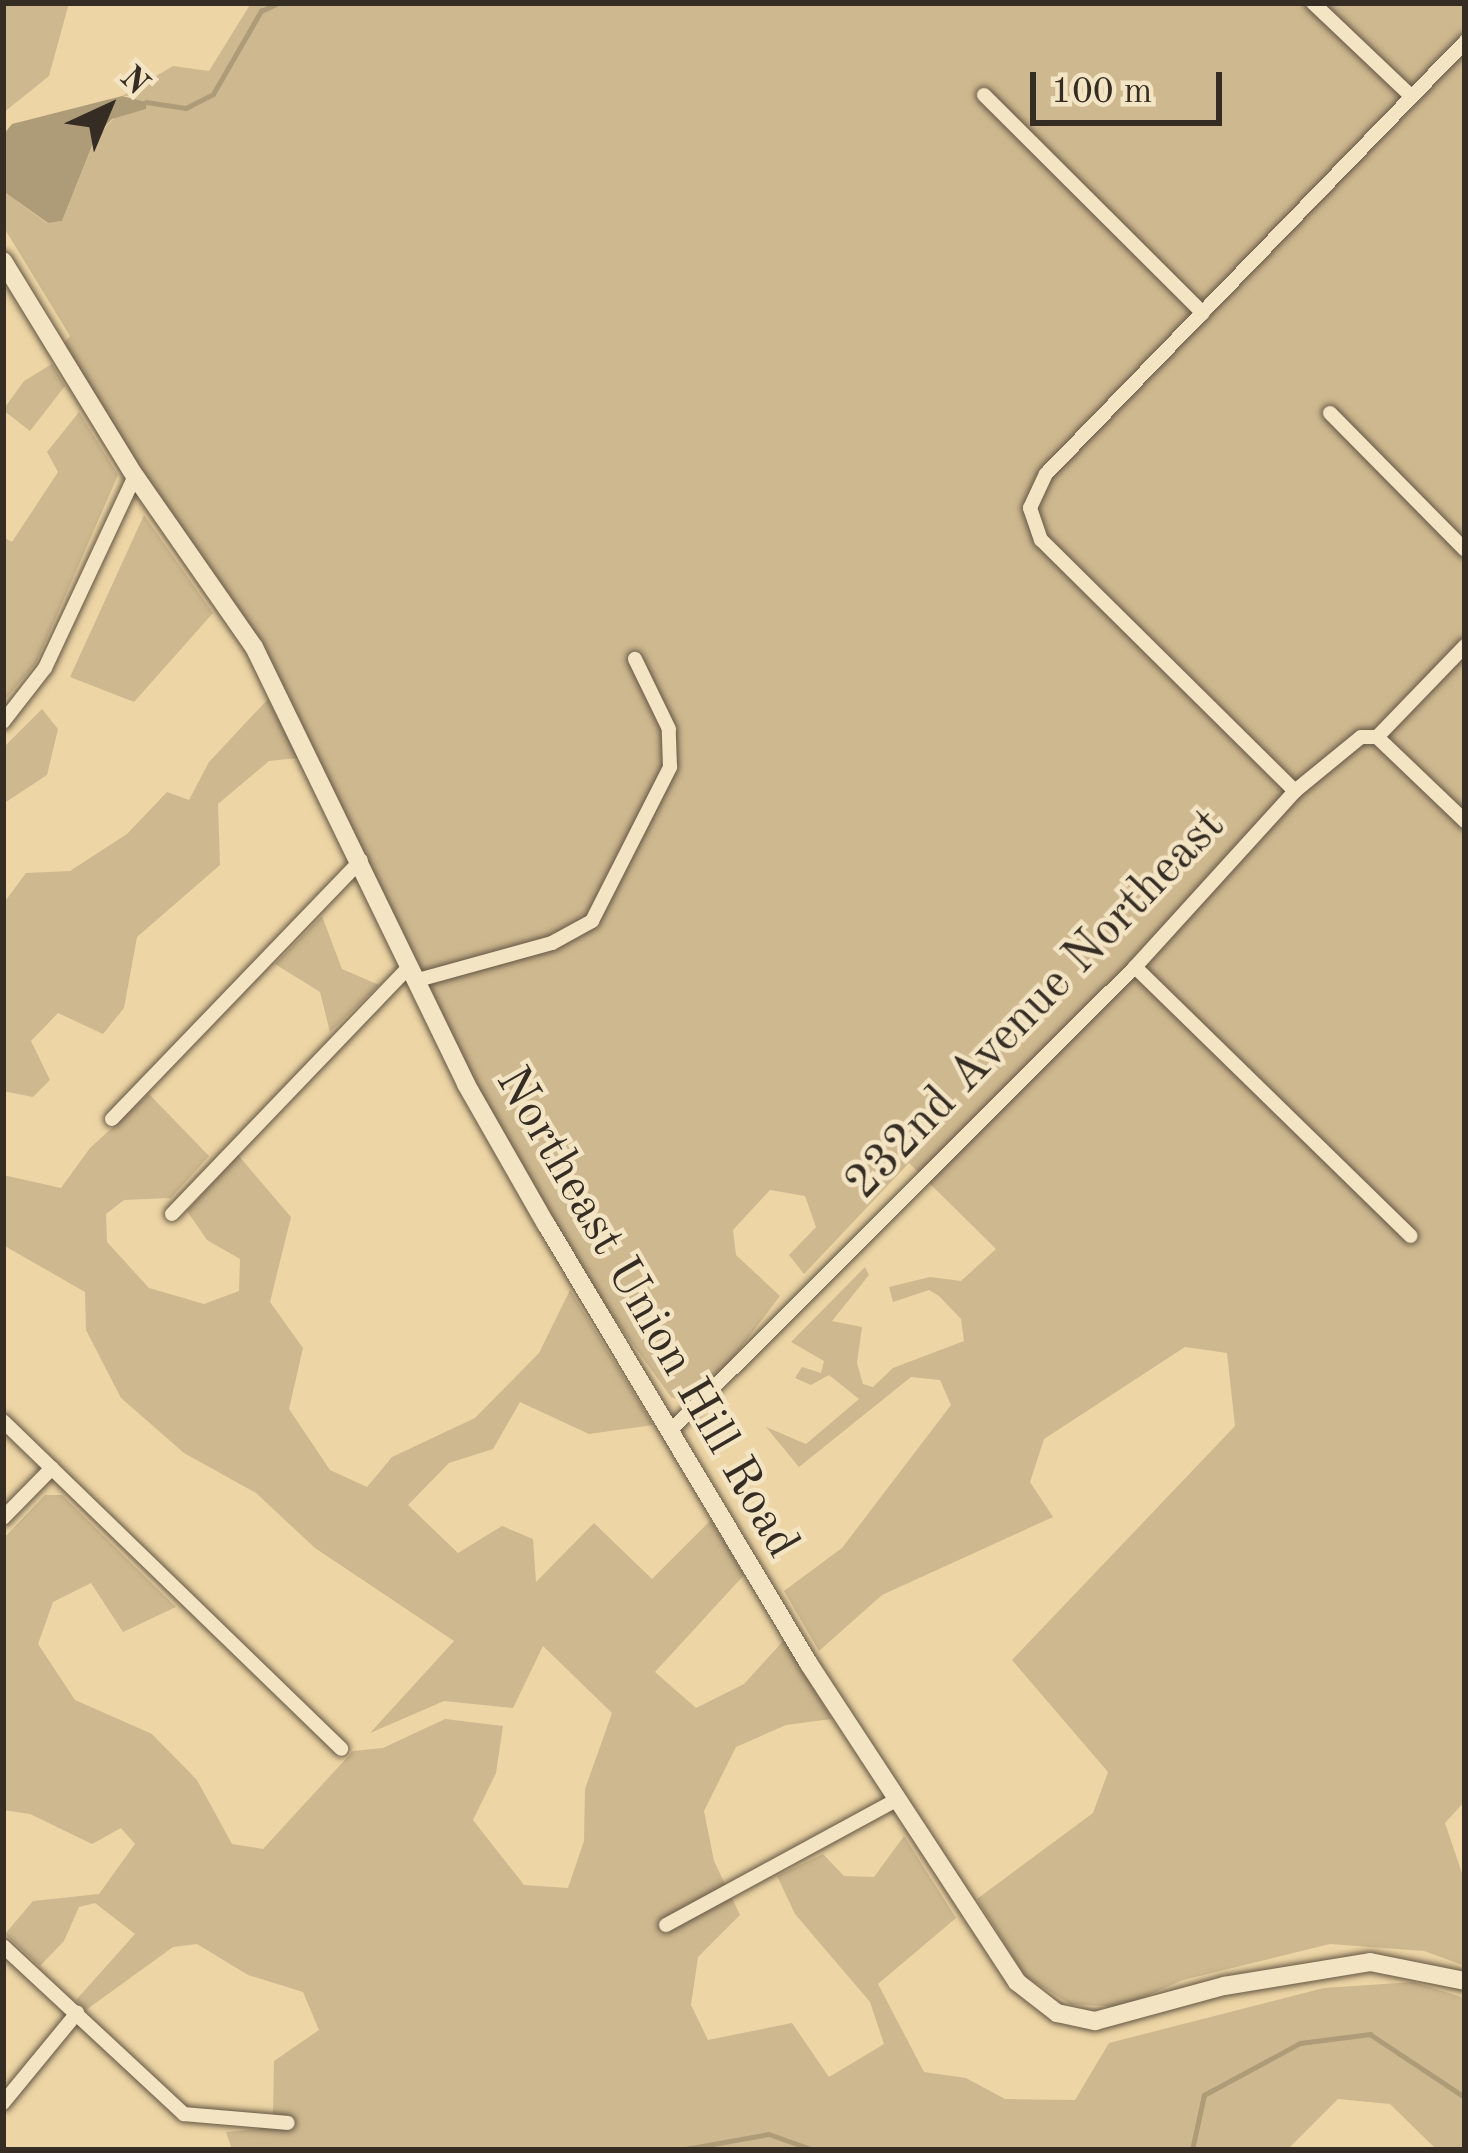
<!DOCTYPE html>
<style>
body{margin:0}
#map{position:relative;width:1468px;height:2153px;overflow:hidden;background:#edd5a5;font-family:"Old Standard TT",serif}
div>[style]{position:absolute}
.green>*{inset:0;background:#ceb88f}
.water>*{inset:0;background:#ae9c79}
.stream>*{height:4.5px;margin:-2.25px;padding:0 2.25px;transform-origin:2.25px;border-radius:2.25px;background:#ae9c79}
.roads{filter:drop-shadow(0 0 3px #635644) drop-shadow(0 0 3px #635644)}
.minor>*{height:14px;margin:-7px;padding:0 7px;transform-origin:7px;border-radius:7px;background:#f3e4c4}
.tertiary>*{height:18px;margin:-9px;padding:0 9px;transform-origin:9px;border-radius:9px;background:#f3e4c4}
span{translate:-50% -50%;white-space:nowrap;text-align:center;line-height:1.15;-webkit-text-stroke:9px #f3e4c4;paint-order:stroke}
.street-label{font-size:48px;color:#352c23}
.frame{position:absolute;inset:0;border:6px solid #352c23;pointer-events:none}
.north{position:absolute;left:48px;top:48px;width:120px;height:120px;-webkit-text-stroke:9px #f3e4c4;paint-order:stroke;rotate:44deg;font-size:33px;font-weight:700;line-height:48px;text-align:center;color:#352c23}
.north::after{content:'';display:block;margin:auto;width:42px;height:54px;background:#352c23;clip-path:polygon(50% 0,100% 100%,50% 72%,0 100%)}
.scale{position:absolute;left:1030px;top:72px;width:192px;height:54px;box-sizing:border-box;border:6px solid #352c23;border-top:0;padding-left:15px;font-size:36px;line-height:42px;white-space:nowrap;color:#352c23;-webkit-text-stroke:9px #f3e4c4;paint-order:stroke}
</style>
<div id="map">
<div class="green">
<div style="clip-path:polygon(3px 3px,69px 3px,49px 76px,3px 113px)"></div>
<div style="clip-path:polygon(251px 3px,1465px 3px,1465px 1801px,1445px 1823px,1465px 1882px,1465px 1966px,1424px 1951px,1330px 1944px,1183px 1980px,1121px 2007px,1070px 2004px,1025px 1976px,977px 1899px,1093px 1813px,1108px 1772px,1012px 1660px,1235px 1426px,1227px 1353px,1185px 1347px,1044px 1439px,1030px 1482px,1053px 1517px,882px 1595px,819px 1651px,784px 1591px,842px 1548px,951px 1405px,940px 1380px,911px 1377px,799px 1467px,766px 1427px,806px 1444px,859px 1399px,829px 1375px,811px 1385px,795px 1378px,802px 1367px,821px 1373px,824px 1361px,791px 1342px,865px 1267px,869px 1275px,832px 1321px,862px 1327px,857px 1363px,863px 1384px,873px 1387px,893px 1368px,964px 1341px,961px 1319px,939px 1296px,929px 1290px,893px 1302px,889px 1287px,930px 1277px,961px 1281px,996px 1249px,909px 1163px,804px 1274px,789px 1255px,816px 1227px,805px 1196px,770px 1190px,733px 1230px,736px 1255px,780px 1296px,726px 1367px,686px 1402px,671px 1397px,546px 1224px,495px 1137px,296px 723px,58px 350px,70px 336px,3px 226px,3px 191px,47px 223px,62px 221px,96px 137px,135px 96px,122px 96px,173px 66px,209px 71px)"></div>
<div style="clip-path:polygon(52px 364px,65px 386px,30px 431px,3px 410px,24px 381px)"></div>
<div style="clip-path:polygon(79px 412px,118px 475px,36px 663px,3px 702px,3px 537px,12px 542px,58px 472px,47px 452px)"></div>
<div style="clip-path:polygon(144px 515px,213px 613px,134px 702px,70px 677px)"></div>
<div style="clip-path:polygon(268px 699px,298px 758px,269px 761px,218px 804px,220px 865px,137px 937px,124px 1008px,103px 1034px,58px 1013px,31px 1041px,50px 1080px,33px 1097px,3px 1091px,3px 904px,26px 873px,70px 871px,127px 834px,167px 792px,189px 800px,209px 762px)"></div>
<div style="clip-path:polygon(42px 709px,58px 729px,47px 775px,3px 804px,3px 748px)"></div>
<div style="clip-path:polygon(322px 916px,342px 969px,379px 985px,330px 1032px,320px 992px,275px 964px)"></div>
<div style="clip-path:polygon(149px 1094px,209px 1156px,171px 1198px,124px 1200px,106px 1214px,107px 1242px,149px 1288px,204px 1304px,239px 1291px,240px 1259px,207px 1240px,187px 1211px,238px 1155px,291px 1217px,270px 1302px,303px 1348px,289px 1409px,330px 1470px,367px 1487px,392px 1457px,475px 1418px,539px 1353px,570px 1290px,653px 1425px,589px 1434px,520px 1402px,493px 1449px,449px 1463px,408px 1505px,458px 1553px,502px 1526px,533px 1539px,536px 1582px,594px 1523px,652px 1579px,711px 1520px,744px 1575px,655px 1672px,696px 1708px,744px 1684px,784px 1640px,832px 1719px,786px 1725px,736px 1747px,704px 1811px,714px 1861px,740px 1915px,698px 1957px,691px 2005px,708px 2040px,792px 2023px,829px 2077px,884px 2044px,870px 2002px,795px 1914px,777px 1876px,823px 1854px,844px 1876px,874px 1877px,904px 1836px,956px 1918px,878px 1984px,924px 2072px,966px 2078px,1005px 2099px,1075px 2100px,1109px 2043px,1324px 1988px,1413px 1982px,1465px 1998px,1465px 2150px,1437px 2150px,1390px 2104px,1338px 2099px,1287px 2150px,232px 2150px,226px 2132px,258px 2129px,273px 2114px,274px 2061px,319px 2030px,303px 1992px,248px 1975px,197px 1944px,173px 1947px,86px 2010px,76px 2000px,135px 1934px,95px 1903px,79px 1907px,64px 1941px,40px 1966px,5px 1934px,33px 1901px,99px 1894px,135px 1844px,121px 1828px,92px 1844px,30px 1814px,3px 1810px,3px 1539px,45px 1495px,62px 1495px,176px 1607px,123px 1632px,91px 1583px,53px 1602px,38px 1644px,75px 1700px,152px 1734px,197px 1780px,232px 1844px,263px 1849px,353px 1751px,383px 1748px,445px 1719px,503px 1726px,496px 1773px,473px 1820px,524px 1885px,568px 1888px,584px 1841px,585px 1789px,612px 1713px,543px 1646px,513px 1708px,444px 1701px,370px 1733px,454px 1641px,315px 1548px,256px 1493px,184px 1453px,121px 1398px,86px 1330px,85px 1292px,3px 1245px,3px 1175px,61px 1188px,90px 1148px)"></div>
</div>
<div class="water">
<div style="clip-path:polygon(122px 96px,146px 102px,146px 109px,112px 119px,96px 136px,62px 221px,48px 223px,3px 191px,3px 135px,12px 124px)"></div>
</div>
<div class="stream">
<div style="left:146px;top:102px;width:40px;rotate:8.5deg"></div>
<div style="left:186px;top:108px;width:30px;rotate:-27deg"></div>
<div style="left:213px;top:94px;width:96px;rotate:-60deg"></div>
<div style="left:261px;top:11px;width:19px;rotate:-25deg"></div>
<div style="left:566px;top:2150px;width:12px"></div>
<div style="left:680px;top:2150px;width:90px;rotate:-10.2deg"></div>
<div style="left:769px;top:2134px;width:48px;rotate:19.6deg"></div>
<div style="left:1192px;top:2150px;width:56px;rotate:-77.7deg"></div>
<div style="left:1204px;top:2095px;width:109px;rotate:-28.4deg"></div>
<div style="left:1300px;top:2043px;width:71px;rotate:-7.3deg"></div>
<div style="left:1370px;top:2034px;width:114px;rotate:33.6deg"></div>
</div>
<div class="roads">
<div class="minor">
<div style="left:1313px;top:3px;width:135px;rotate:43.5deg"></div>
<div style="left:984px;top:95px;width:309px;rotate:44.9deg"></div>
<div style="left:1330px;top:413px;width:192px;rotate:45.4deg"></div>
<div style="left:3px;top:722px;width:68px;rotate:-52.1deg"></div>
<div style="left:45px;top:668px;width:212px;rotate:-64.9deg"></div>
<div style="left:1377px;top:737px;width:122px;rotate:43.7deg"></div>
<div style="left:1295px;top:791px;width:357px;rotate:-135.3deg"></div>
<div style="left:1041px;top:540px;width:34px;rotate:-109deg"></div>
<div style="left:1030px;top:508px;width:38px;rotate:-65deg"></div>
<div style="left:1046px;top:474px;width:602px;rotate:-45.88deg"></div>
<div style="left:1135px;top:967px;width:385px;rotate:44.3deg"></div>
<div style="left:112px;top:1119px;width:359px;rotate:-46.1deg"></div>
<div style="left:172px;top:1214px;width:337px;rotate:-46.2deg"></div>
<div style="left:405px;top:971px;width:16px;rotate:35deg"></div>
<div style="left:418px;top:980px;width:139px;rotate:-15.4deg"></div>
<div style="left:552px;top:943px;width:46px;rotate:-28.8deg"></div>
<div style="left:592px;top:921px;width:173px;rotate:-63.1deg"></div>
<div style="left:670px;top:767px;width:38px;rotate:-92deg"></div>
<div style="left:669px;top:729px;width:78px;rotate:-115.9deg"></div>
<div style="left:3px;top:1421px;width:471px;rotate:44.1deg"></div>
<div style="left:670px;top:1431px;width:657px;rotate:-44.94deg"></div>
<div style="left:1135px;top:967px;width:238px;rotate:-47.7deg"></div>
<div style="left:1295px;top:791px;width:85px;rotate:-39.3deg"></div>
<div style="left:1361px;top:737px;width:16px"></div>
<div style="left:1377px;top:737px;width:127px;rotate:-46deg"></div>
<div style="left:3px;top:1518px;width:70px;rotate:-45.6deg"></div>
<div style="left:666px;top:1925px;width:262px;rotate:-28.5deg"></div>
<div style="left:3px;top:1946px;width:247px;rotate:42.9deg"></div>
<div style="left:184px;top:2114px;width:104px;rotate:4.9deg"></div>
<div style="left:3px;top:2103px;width:117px;rotate:-50.6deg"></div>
</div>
<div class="tertiary">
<div style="left:3px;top:261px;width:252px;rotate:58.5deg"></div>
<div style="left:135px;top:476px;width:208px;rotate:55.2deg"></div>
<div style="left:254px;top:647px;width:486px;rotate:64.1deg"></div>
<div style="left:466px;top:1084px;width:161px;rotate:60.3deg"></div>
<div style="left:546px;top:1224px;width:513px;rotate:59.13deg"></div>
<div style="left:809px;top:1664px;width:380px;rotate:56.8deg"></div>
<div style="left:1017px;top:1982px;width:51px;rotate:37.8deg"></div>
<div style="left:1057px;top:2013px;width:39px;rotate:12deg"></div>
<div style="left:1095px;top:2021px;width:134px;rotate:-15.2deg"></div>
<div style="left:1224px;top:1986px;width:148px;rotate:-9.3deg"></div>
<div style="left:1370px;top:1962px;width:97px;rotate:11.3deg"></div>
</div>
</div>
<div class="street-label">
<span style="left:1036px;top:1005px;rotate:-46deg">232nd Avenue Northeast</span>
<span style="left:646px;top:1313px;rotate:60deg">Northeast Union Hill Road</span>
</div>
<div class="frame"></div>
<div class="north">N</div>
<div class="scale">100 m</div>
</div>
